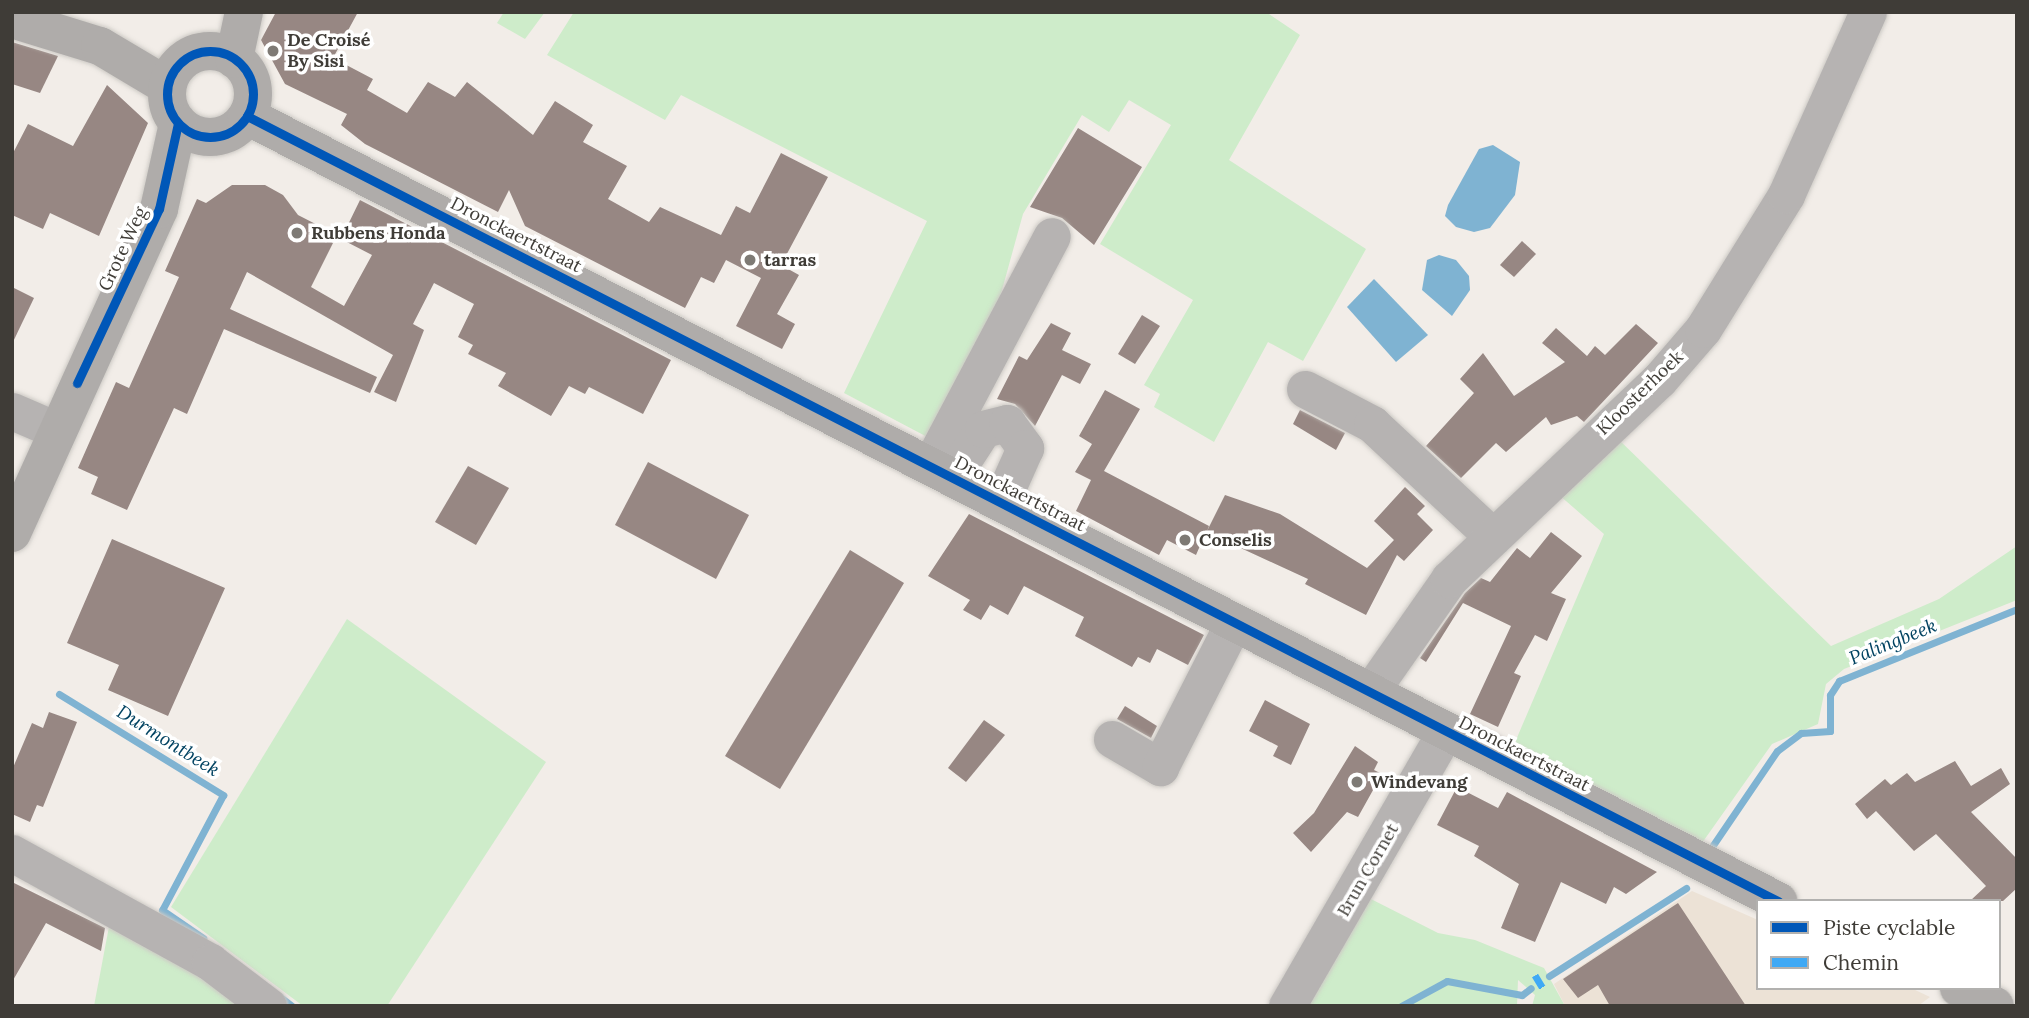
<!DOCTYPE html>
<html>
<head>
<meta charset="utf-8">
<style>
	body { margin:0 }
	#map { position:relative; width:2029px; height:1018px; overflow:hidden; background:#f2ede8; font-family:Lora,serif }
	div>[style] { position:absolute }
	.built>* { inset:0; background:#ece2d6 }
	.green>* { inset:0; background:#ceecca }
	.water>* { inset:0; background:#7fb3d2 }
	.stream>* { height:7px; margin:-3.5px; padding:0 3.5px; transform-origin:3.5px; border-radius:3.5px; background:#7fb3d2 }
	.building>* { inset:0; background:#978783 }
	.roads { filter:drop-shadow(0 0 2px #cdcac5) drop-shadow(0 0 2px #cdcac5) }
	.minor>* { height:37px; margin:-18.5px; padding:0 18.5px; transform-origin:18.5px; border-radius:18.5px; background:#b6b3b2 }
	.major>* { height:38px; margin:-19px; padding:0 19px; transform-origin:19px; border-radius:19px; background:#afacaa }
	.major>.ring { margin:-19px; padding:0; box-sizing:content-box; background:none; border:38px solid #afacaa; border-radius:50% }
	.quiet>* { height:7px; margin-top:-3.5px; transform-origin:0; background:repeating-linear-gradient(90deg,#3fa9f5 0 14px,transparent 0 21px) }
	.cycleway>* { height:9px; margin:-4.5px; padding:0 4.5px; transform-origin:4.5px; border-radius:4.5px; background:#0057b8 }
	.cycleway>.ring { margin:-4.5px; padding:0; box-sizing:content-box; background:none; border:9px solid #0057b8; border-radius:50% }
	.dots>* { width:19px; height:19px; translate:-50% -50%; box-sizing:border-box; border:4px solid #fff; border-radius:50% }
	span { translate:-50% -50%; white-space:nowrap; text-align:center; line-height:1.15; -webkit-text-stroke:7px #fff; paint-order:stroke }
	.poi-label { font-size:18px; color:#3f3c37; font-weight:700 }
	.left { translate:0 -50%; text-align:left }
	.street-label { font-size:18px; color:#3f3c37 }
	.water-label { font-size:19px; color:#014261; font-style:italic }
	.frame { position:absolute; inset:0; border:14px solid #3f3c37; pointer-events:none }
	.legend { position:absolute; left:1756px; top:899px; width:245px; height:91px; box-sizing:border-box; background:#fff; border:2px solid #b2b1af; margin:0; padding:9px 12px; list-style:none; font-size:21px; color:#3f3c37 }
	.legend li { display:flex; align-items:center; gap:14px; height:35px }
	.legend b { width:35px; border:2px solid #b2b1af }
</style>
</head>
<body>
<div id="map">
	<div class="built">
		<div style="clip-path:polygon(1692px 891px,1758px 920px,1758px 988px,1911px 988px,1930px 997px,1918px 1006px,1565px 1006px,1554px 984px)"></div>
	</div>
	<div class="green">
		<div style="clip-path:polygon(504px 12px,545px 12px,525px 39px,497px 23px)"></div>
		<div style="clip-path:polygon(574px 12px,1266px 12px,1300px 35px,1229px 160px,1366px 249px,1303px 361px,1268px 342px,1214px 442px,1154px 407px,1160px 394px,1144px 385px,1193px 300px,1100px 244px,1171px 125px,1129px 100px,1109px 132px,1082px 115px,1023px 214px,994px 319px,931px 439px,844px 393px,927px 221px,681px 95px,665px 120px,547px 55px)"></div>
		<div style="clip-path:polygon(1614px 435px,1831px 646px,1939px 599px,2017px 546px,2017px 600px,1844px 669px,1826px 684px,1818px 724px,1772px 744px,1702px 843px,1513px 747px,1604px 534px,1551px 488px)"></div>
		<div style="clip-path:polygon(347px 619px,546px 762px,387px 1006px,303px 1006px,171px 907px)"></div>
		<div style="clip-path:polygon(1367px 897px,1438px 933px,1475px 940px,1544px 968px,1565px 1006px,1532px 1006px,1535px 995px,1518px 980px,1517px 1006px,1297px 1006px)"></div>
		<div style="clip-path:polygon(111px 916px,253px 1006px,94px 1006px)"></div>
	</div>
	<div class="water">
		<div style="clip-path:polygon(1493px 145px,1520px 162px,1515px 195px,1490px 228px,1474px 232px,1456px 227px,1445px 216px,1448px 205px,1479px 149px)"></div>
		<div style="clip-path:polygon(1439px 255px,1456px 260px,1469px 276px,1470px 290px,1452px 316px,1422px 290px,1427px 260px)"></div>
		<div style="clip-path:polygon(1374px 279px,1428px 335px,1396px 362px,1347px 307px)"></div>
	</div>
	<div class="stream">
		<div style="left:59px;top:694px;width:193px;rotate:31.6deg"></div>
		<div style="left:223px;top:795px;width:130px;rotate:117.9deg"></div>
		<div style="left:162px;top:910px;width:50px;rotate:34.3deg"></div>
		<div style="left:1711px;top:848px;width:117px;rotate:-55.8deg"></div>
		<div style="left:1777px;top:751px;width:30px;rotate:-37deg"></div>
		<div style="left:1801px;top:733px;width:29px;rotate:-4deg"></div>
		<div style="left:1830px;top:731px;width:36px;rotate:-90deg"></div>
		<div style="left:1830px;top:695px;width:17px;rotate:-57deg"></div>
		<div style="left:1839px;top:681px;width:192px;rotate:-22deg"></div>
		<div style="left:1549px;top:976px;width:163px;rotate:-32.7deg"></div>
		<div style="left:279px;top:996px;width:16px;rotate:38deg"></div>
		<div style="left:1401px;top:1006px;width:52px;rotate:-28.5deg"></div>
		<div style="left:1447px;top:981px;width:76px;rotate:10.6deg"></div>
		<div style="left:1522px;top:995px;width:11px;rotate:-38deg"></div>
	</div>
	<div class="building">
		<div style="clip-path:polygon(276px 12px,358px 12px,333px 58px,373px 79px,367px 90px,407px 113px,428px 82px,455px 97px,467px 82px,533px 135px,555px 101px,593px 125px,583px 142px,627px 166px,608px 199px,649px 222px,660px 207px,721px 235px,736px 206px,750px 213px,781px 153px,828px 177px,781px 265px,799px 275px,777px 314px,795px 324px,782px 349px,736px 326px,761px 278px,726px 260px,714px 283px,701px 277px,685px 308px,525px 226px,509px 190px,498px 212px,365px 144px,341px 125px,347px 114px,285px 84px,261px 40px)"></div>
		<div style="clip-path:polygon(12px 42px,58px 56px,40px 93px,12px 84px)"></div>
		<div style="clip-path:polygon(107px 85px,148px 123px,99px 236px,50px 213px,43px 229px,12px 215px,12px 155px,28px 124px,73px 146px)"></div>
		<div style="clip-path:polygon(1078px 128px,1142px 167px,1094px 245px,1062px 218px,1030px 207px)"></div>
		<div style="clip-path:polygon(232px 185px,265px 185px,283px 195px,298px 215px,337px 235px,311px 287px,344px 306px,372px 255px,341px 239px,360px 200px,671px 360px,643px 414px,589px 387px,585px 394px,569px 386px,551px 416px,498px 386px,506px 373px,468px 354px,473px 345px,458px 337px,474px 304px,434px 283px,413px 324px,424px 330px,396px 402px,374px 392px,393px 355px,247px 272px,230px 309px,377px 377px,370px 393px,224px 329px,187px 414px,174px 408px,127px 510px,91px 494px,98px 477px,78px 468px,116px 382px,129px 388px,179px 277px,165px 271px,197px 199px,206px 203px)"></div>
		<div style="clip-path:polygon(1522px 241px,1536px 254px,1514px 277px,1500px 265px)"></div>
		<div style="clip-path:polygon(12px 287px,34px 298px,12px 344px)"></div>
		<div style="clip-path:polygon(1142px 315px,1160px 326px,1135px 364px,1118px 354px)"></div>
		<div style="clip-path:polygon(1051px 323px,1071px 333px,1062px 350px,1091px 364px,1080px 384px,1062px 375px,1035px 426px,1015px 404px,997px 399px,1019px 356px,1027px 360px)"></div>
		<div style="clip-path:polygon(1636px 324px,1658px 343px,1584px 422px,1577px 416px,1551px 425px,1546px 417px,1506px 452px,1496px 443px,1461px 478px,1426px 446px,1474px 393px,1460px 379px,1483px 353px,1514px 396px,1565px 362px,1542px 343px,1556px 328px,1587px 356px,1595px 346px,1605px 355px)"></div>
		<div style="clip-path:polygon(1105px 390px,1140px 409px,1104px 471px,1209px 526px,1207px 531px,1225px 495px,1280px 514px,1367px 568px,1394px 540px,1374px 521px,1405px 487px,1425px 506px,1417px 514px,1433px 530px,1404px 561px,1397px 555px,1366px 615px,1305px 584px,1308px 579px,1206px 532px,1196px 555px,1167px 540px,1159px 555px,1076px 511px,1091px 480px,1075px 472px,1092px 444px,1079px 436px)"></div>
		<div style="clip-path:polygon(1300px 410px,1345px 433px,1336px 450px,1293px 424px)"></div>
		<div style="clip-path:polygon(648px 462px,749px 515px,716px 579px,615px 525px)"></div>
		<div style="clip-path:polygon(468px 466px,509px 488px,476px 545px,435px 522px)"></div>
		<div style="clip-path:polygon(969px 514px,1204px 635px,1188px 665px,1157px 649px,1150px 663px,1138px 657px,1132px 667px,1075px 636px,1084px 617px,1024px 586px,1008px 615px,990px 605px,981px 620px,963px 610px,970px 600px,928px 576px)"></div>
		<div style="clip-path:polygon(1551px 532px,1582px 556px,1551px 593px,1566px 599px,1547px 641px,1535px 635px,1514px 673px,1521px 676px,1498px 727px,1470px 714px,1511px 626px,1463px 603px,1426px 662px,1420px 658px,1465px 593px,1481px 578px,1490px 582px,1517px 548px,1530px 558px)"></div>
		<div style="clip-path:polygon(112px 539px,225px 588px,168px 716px,108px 690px,119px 665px,67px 643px)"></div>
		<div style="clip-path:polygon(850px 550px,904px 583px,780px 789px,725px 756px)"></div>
		<div style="clip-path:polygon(1265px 700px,1310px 724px,1291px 765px,1273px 756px,1278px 746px,1249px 731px)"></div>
		<div style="clip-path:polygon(1125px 706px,1157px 726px,1151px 738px,1117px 719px)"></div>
		<div style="clip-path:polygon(49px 712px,77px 722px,43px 807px,37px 805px,30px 822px,12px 814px,12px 770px,32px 723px,43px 728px)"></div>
		<div style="clip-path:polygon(984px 720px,1005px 735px,966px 782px,948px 768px)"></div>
		<div style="clip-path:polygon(1355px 746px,1378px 762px,1374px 770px,1382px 774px,1358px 817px,1347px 812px,1311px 852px,1293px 833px,1314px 813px)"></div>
		<div style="clip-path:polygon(1955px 761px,1971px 786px,2001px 768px,2010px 784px,1971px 812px,2017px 859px,2017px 888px,2003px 901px,1970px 901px,1986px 886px,1936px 834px,1914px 851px,1876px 811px,1867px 819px,1855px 804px,1885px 779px,1891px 785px,1907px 773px,1915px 782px)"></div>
		<div style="clip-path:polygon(1457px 787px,1498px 808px,1507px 792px,1657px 872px,1626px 894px,1614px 887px,1606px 904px,1561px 882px,1535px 942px,1501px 928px,1519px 884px,1474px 856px,1479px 846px,1437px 825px)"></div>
		<div style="clip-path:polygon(12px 882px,105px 928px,101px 951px,46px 923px,12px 982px)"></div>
		<div style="clip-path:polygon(1678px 903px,1746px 1006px,1610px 1006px,1598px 985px,1578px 998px,1563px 979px)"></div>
	</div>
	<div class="roads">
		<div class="minor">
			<div style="left:1305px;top:389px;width:76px;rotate:27.6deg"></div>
			<div style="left:1372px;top:424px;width:163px;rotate:43deg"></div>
			<div style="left:12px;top:411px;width:48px;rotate:23.4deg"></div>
			<div style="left:930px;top:466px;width:260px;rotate:-62.1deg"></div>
			<div style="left:952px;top:477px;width:57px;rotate:-57.1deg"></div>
			<div style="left:983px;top:429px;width:25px;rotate:-14deg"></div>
			<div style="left:1007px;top:423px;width:31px;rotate:54deg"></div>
			<div style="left:1025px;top:448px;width:59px;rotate:114deg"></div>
			<div style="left:1370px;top:692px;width:138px;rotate:-55deg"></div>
			<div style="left:1449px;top:579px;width:289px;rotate:-43.5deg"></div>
			<div style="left:1659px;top:380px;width:67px;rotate:-49.2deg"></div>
			<div style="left:1703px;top:329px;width:158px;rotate:-58.2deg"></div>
			<div style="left:1786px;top:195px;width:201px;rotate:-65.9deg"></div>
			<div style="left:1112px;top:739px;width:56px;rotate:30.3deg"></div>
			<div style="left:1160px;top:767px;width:163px;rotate:-63deg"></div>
			<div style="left:12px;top:853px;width:226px;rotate:28.8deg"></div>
			<div style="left:210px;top:962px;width:73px;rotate:37.2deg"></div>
			<div style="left:1287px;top:1006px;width:316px;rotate:-60deg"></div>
		</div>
		<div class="major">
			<div style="left:12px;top:19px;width:92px;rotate:17.1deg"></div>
			<div style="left:100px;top:46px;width:78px;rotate:30.8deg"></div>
			<div class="ring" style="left:167px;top:51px;width:48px;height:48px"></div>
			<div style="left:234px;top:59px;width:48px;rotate:-78deg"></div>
			<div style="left:247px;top:116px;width:1721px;rotate:27.15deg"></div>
			<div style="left:12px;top:533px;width:356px;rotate:-65.6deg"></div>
			<div style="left:159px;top:209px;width:88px;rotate:-77.5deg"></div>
			<div style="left:1959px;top:988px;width:40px;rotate:26.6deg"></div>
		</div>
	</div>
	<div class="quiet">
		<div style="left:1535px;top:975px;width:17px;rotate:59deg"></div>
	</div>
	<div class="cycleway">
		<div class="ring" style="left:167px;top:51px;width:77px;height:77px"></div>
		<div style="left:247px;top:116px;width:1721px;rotate:27.15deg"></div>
		<div style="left:77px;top:383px;width:192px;rotate:-64.8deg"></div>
		<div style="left:159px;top:209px;width:88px;rotate:-77.5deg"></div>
	</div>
	<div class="dots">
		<div style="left:273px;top:51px;background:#7e7a75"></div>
		<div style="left:297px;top:233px;background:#7e7a75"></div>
		<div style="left:750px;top:260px;background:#7e7a75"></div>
		<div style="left:1185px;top:540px;background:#7e7a75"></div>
		<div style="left:1357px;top:782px;background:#7e7a75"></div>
	</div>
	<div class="poi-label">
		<span class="left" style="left:287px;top:51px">De Croisé<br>By Sisi</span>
		<span class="left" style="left:311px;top:233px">Rubbens Honda</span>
		<span class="left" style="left:764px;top:260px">tarras</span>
		<span class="left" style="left:1199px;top:540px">Conselis</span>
		<span class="left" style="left:1371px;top:782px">Windevang</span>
	</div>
	<div class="street-label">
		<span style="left:516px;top:235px;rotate:27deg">Dronckaertstraat</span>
		<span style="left:123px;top:249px;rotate:-65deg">Grote Weg</span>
		<span style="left:1640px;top:393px;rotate:-44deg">Kloosterhoek</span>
		<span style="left:1020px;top:494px;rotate:27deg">Dronckaertstraat</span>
		<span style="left:1524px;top:754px;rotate:27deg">Dronckaertstraat</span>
		<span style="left:1368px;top:870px;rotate:-60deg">Brun Cornet</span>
	</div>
	<div class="water-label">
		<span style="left:1893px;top:642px;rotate:-22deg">Palingbeek</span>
		<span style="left:168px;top:741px;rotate:32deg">Durmontbeek</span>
	</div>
	<div class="frame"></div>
	<ul class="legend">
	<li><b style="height:9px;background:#0057b8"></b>Piste cyclable</li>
	<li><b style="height:9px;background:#3fa9f5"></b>Chemin</li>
	</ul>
</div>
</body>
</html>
